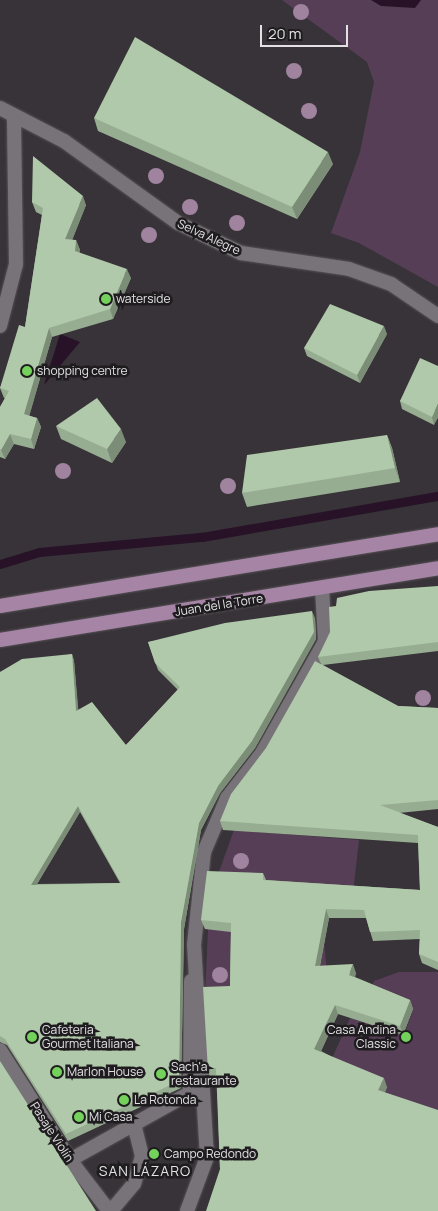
<!DOCTYPE html>
<html>
<head>
<meta charset="utf-8">
<style>
	body { margin:0 }
	#map { position:relative; width:438px; height:1211px; overflow:hidden; background:#383338; font-family:Manrope,sans-serif }
	div>[style] { position:absolute }
	.green>* { inset:0; background:#563f56 }
	.water>* { inset:0; background:#271227 }
	.stream>* { height:9px; margin:-4.5px; padding:0 4.5px; transform-origin:4.5px; border-radius:4.5px; background:#271227 }
	.roads { filter:drop-shadow(0 0 1px #565256) drop-shadow(0 0 1px #565256) }
	.service>* { height:14px; margin:-7px; padding:0 7px; transform-origin:7px; border-radius:7px; background:#787378 }
	.minor>* { height:14px; margin:-7px; padding:0 7px; transform-origin:7px; border-radius:7px; background:#787378 }
	.primary>* { height:14px; margin:-7px; padding:0 7px; transform-origin:7px; border-radius:7px; background:#a684a6 }
	.trees>* { width:16px; height:16px; margin:-8px; border-radius:50%; background:#9f839f }
	.wall>* { inset:0; background:#97ad92 }
	.shaded-wall>* { inset:0; background:#7b8d77 }
	.building>* { inset:0; background:#b0c9aa }
	.dots>* { width:14px; height:14px; translate:-50% -50%; box-sizing:border-box; border:2px solid #1e1c1e; border-radius:50% }
	span { translate:-50% -50%; white-space:nowrap; text-align:center; line-height:1.15; -webkit-text-stroke:5px #1e1c1e; paint-order:stroke }
	.street-label { font-size:12px; color:#e4e1e4 }
	.poi-label { font-size:12px; color:#e4e1e4 }
	.left { translate:0 -50%; text-align:left }
	.right { translate:-100% -50%; text-align:right }
	.neighbourhood-label { font-size:14px; color:#e4e1e4; letter-spacing:1px }
	.scale { position:absolute; left:260px; top:25px; width:88px; height:22px; box-sizing:border-box; border:2px solid #e4e1e4; border-top:0; padding-left:6px; font-size:15px; line-height:18px; white-space:nowrap; color:#e4e1e4; -webkit-text-stroke:4px #1e1c1e; paint-order:stroke }
</style>
</head>
<body>
<div id="map">
	<div class="green">
		<div style="clip-path:polygon(282px 0,438px 0,438px 287px,359px 243px,331px 233px,360px 152px,374px 82px,367px 62px)"></div>
		<div style="clip-path:polygon(234px 830px,359px 840px,353px 893px,216px 880px)"></div>
		<div style="clip-path:polygon(208px 929px,324px 941px,327px 974px,234px 995px,205px 996px)"></div>
		<div style="clip-path:polygon(399px 972px,438px 972px,438px 1119px,400px 1106px,330px 1063px,350px 1018px,405px 1033px,413px 1009px,370px 991px,374px 981px)"></div>
	</div>
	<div class="water">
		<div style="clip-path:polygon(371px 0,421px 0,415px 8px,381px 6px)"></div>
		<div style="clip-path:polygon(60px 334px,80px 342px,44px 385px)"></div>
	</div>
	<div class="stream">
		<div style="left:0;top:564px;width:41px;rotate:-17.1deg"></div>
		<div style="left:39px;top:552px;width:164px;rotate:-5.3deg"></div>
		<div style="left:202px;top:537px;width:240px;rotate:-9.9deg"></div>
	</div>
	<div class="roads">
		<div class="service">
			<div style="left:0;top:1050px;width:130px;rotate:57.5deg"></div>
			<div style="left:70px;top:1160px;width:64px;rotate:52.6deg"></div>
			<div style="left:70px;top:1160px;width:137px;rotate:-29.2deg"></div>
			<div style="left:190px;top:1093px;width:112px;rotate:-89.5deg"></div>
			<div style="left:111px;top:1211px;width:35px;rotate:-50deg"></div>
			<div style="left:134px;top:1184px;width:29px;rotate:-74deg"></div>
			<div style="left:142px;top:1156px;width:34px;rotate:-104deg"></div>
		</div>
		<div class="minor">
			<div style="left:0;top:108px;width:72px;rotate:27.3deg"></div>
			<div style="left:64px;top:141px;width:140px;rotate:35.7deg"></div>
			<div style="left:178px;top:223px;width:70px;rotate:25.5deg"></div>
			<div style="left:241px;top:253px;width:109px;rotate:8.4deg"></div>
			<div style="left:349px;top:269px;width:45px;rotate:19.7deg"></div>
			<div style="left:391px;top:284px;width:57px;rotate:34.2deg"></div>
			<div style="left:0;top:326px;width:64px;rotate:-75.5deg"></div>
			<div style="left:16px;top:264px;width:148px;rotate:-90.8deg"></div>
			<div style="left:187px;top:1211px;width:58px;rotate:-69.7deg"></div>
			<div style="left:207px;top:1157px;width:212px;rotate:-93.5deg"></div>
			<div style="left:194px;top:945px;width:94px;rotate:-83.9deg"></div>
			<div style="left:204px;top:852px;width:59px;rotate:-66.9deg"></div>
			<div style="left:227px;top:798px;width:57px;rotate:-52.1deg"></div>
			<div style="left:262px;top:753px;width:129px;rotate:-60.6deg"></div>
			<div style="left:325px;top:641px;width:53px;rotate:-93.2deg"></div>
		</div>
		<div class="primary">
			<div style="left:0;top:606px;width:444px;rotate:-9.3deg"></div>
			<div style="left:0;top:640px;width:444px;rotate:-9.3deg"></div>
		</div>
	</div>
	<div class="trees">
		<div style="left:301px;top:12px"></div>
		<div style="left:294px;top:71px"></div>
		<div style="left:309px;top:111px"></div>
		<div style="left:156px;top:176px"></div>
		<div style="left:190px;top:207px"></div>
		<div style="left:237px;top:223px"></div>
		<div style="left:149px;top:235px"></div>
		<div style="left:63px;top:471px"></div>
		<div style="left:228px;top:486px"></div>
		<div style="left:423px;top:698px"></div>
		<div style="left:241px;top:861px"></div>
		<div style="left:220px;top:975px"></div>
	</div>
	<div class="wall">
		<div style="clip-path:polygon(94px 118px,333px 164px,297px 219px,98px 131px)"></div>
		<div style="clip-path:polygon(32px 202px,86px 205px,72px 240px,76px 240px,80px 250px,79px 253px,131px 278px,113px 319px,52px 337px,29px 416px,37px 418px,41px 427px,34px 449px,14px 444px,5px 459px,0 457px,0 407px,5px 398px,4px 398px,0 388px,25px 327px,42px 215px,36px 212px)"></div>
		<div style="clip-path:polygon(387px 334px,360px 383px,307px 356px,304px 348px)"></div>
		<div style="clip-path:polygon(438px 366px,434px 425px,402px 409px,400px 401px)"></div>
		<div style="clip-path:polygon(56px 426px,126px 442px,112px 463px,61px 439px)"></div>
		<div style="clip-path:polygon(387px 435px,392px 448px,400px 482px,247px 507px,242px 493px)"></div>
		<div style="clip-path:polygon(438px 586px,438px 651px,323px 665px,398px 706px,438px 708px,438px 809px,399px 813px,438px 827px,438px 970px,422px 963px,419px 954px,420px 939px,373px 941px,366px 918px,329px 918px,320px 966px,356px 973px,355px 977px,410px 1000px,413px 1009px,403px 1035px,338px 1014px,321px 1051px,387px 1087px,385px 1092px,220px 1169px,217px 1078px,211px 1080px,208px 1071px,230px 986px,231px 932px,205px 929px,201px 920px,263px 873px,266px 880px,420px 890px,418px 843px,223px 830px,220px 821px,321px 664px,318px 657px)"></div>
		<div style="clip-path:polygon(evenodd,315px 618px,316px 639px,255px 748px,220px 793px,201px 830px,184px 929px,181px 1088px,68px 1141px,7px 1045px,0 1042px,0 672px,72px 654px,74px 661px,78px 710px,126px 745px,178px 690px,158px 670px,148px 642px,315px 618px,80px 812px,120px 883px,37px 884px,80px 812px)"></div>
	</div>
	<div class="shaded-wall">
		<div style="clip-path:polygon(328px 152px,333px 164px,297px 219px,292px 207px)"></div>
		<div style="clip-path:polygon(83px 196px,86px 205px,69px 248px,65px 239px)"></div>
		<div style="clip-path:polygon(76px 240px,80px 250px,78px 261px,75px 251px)"></div>
		<div style="clip-path:polygon(127px 269px,131px 278px,113px 319px,110px 309px)"></div>
		<div style="clip-path:polygon(384px 326px,387px 334px,360px 383px,357px 375px)"></div>
		<div style="clip-path:polygon(49px 328px,52px 337px,27px 424px,24px 414px)"></div>
		<div style="clip-path:polygon(438px 404px,438px 418px,434px 425px,432px 417px)"></div>
		<div style="clip-path:polygon(37px 418px,41px 427px,34px 449px,31px 439px)"></div>
		<div style="clip-path:polygon(121px 429px,126px 442px,112px 463px,107px 449px)"></div>
		<div style="clip-path:polygon(10px 434px,14px 444px,5px 459px,1px 450px)"></div>
		<div style="clip-path:polygon(387px 435px,392px 448px,400px 482px,395px 468px)"></div>
		<div style="clip-path:polygon(312px 611px,315px 618px,316px 639px,255px 748px,220px 793px,201px 830px,184px 929px,181px 1088px,179px 1081px,181px 922px,199px 823px,218px 786px)"></div>
		<div style="clip-path:polygon(72px 654px,74px 661px,79px 717px,76px 711px)"></div>
		<div style="clip-path:polygon(78px 806px,80px 812px,33px 891px,31px 885px)"></div>
		<div style="clip-path:polygon(326px 909px,329px 918px,318px 975px,315px 966px)"></div>
		<div style="clip-path:polygon(353px 964px,356px 973px,352px 983px,349px 975px)"></div>
		<div style="clip-path:polygon(410px 1000px,413px 1009px,403px 1035px,400px 1026px)"></div>
		<div style="clip-path:polygon(335px 1005px,338px 1014px,318px 1058px,314px 1049px)"></div>
		<div style="clip-path:polygon(384px 1078px,387px 1087px,382px 1099px,378px 1090px)"></div>
	</div>
	<div class="building">
		<div style="clip-path:polygon(135px 37px,328px 152px,292px 207px,94px 118px)"></div>
		<div style="clip-path:polygon(33px 156px,83px 196px,65px 239px,76px 240px,75px 251px,127px 269px,110px 309px,49px 328px,24px 414px,37px 418px,31px 439px,10px 434px,1px 450px,0 449px,0 407px,9px 391px,0 388px,19px 325px,25px 327px,43px 208px,32px 202px)"></div>
		<div style="clip-path:polygon(330px 304px,384px 326px,357px 375px,304px 348px)"></div>
		<div style="clip-path:polygon(420px 358px,438px 366px,438px 404px,432px 417px,400px 401px)"></div>
		<div style="clip-path:polygon(97px 398px,121px 429px,107px 449px,56px 426px)"></div>
		<div style="clip-path:polygon(387px 435px,395px 468px,242px 493px,247px 455px)"></div>
		<div style="clip-path:polygon(438px 586px,438px 642px,318px 657px,330px 632px,329px 607px,336px 606px,337px 598px,369px 591px)"></div>
		<div style="clip-path:polygon(evenodd,312px 611px,314px 632px,252px 741px,218px 786px,199px 823px,181px 922px,179px 1081px,66px 1134px,5px 1039px,0 1036px,0 672px,22px 659px,72px 654px,76px 711px,92px 702px,126px 745px,180px 687px,155px 663px,148px 642px,225px 623px,312px 611px,78px 806px,121px 883px,31px 885px,78px 806px)"></div>
		<div style="clip-path:polygon(315px 661px,398px 706px,438px 708px,438px 800px,380px 805px,438px 827px,438px 962px,419px 954px,420px 930px,370px 932px,364px 910px,326px 909px,315px 966px,353px 964px,349px 975px,410px 1000px,400px 1026px,335px 1005px,314px 1049px,384px 1078px,378px 1090px,438px 1110px,438px 1211px,206px 1211px,220px 1169px,216px 1068px,208px 1071px,203px 987px,230px 986px,231px 923px,201px 920px,207px 871px,263px 873px,263px 880px,420px 890px,418px 835px,220px 821px,231px 794px,266px 748px)"></div>
		<div style="clip-path:polygon(0 1061px,96px 1211px,0 1211px)"></div>
	</div>
	<div class="dots">
		<div style="left:106px;top:299px;background:#74d25c"></div>
		<div style="left:27px;top:371px;background:#74d25c"></div>
		<div style="left:32px;top:1037px;background:#74d25c"></div>
		<div style="left:406px;top:1037px;background:#74d25c"></div>
		<div style="left:57px;top:1072px;background:#74d25c"></div>
		<div style="left:161px;top:1074px;background:#74d25c"></div>
		<div style="left:124px;top:1100px;background:#74d25c"></div>
		<div style="left:79px;top:1117px;background:#74d25c"></div>
		<div style="left:154px;top:1154px;background:#74d25c"></div>
	</div>
	<div class="street-label">
		<span style="left:209px;top:237px;rotate:25deg">Selva Alegre</span>
		<span style="left:219px;top:605px;rotate:-9deg">Juan del la Torre</span>
		<span style="left:52px;top:1132px;rotate:57deg">Pasaje Violín</span>
	</div>
	<div class="poi-label">
		<span class="left" style="left:116px;top:299px">waterside</span>
		<span class="left" style="left:37px;top:371px">shopping centre</span>
		<span class="left" style="left:42px;top:1037px">Cafeteria<br>Gourmet Italiana</span>
		<span class="right" style="left:396px;top:1037px">Casa Andina<br>Classic</span>
		<span class="left" style="left:171px;top:1074px">Sach'a<br>restaurante</span>
		<span class="left" style="left:67px;top:1072px">Marlon House</span>
		<span class="left" style="left:134px;top:1100px">La Rotonda</span>
		<span class="left" style="left:89px;top:1117px">Mi Casa</span>
		<span class="left" style="left:164px;top:1154px">Campo Redondo</span>
	</div>
	<div class="neighbourhood-label">
		<span style="left:145px;top:1171px">SAN LÁZARO</span>
	</div>
	<div class="scale">20 m</div>
</div>
</body>
</html>
